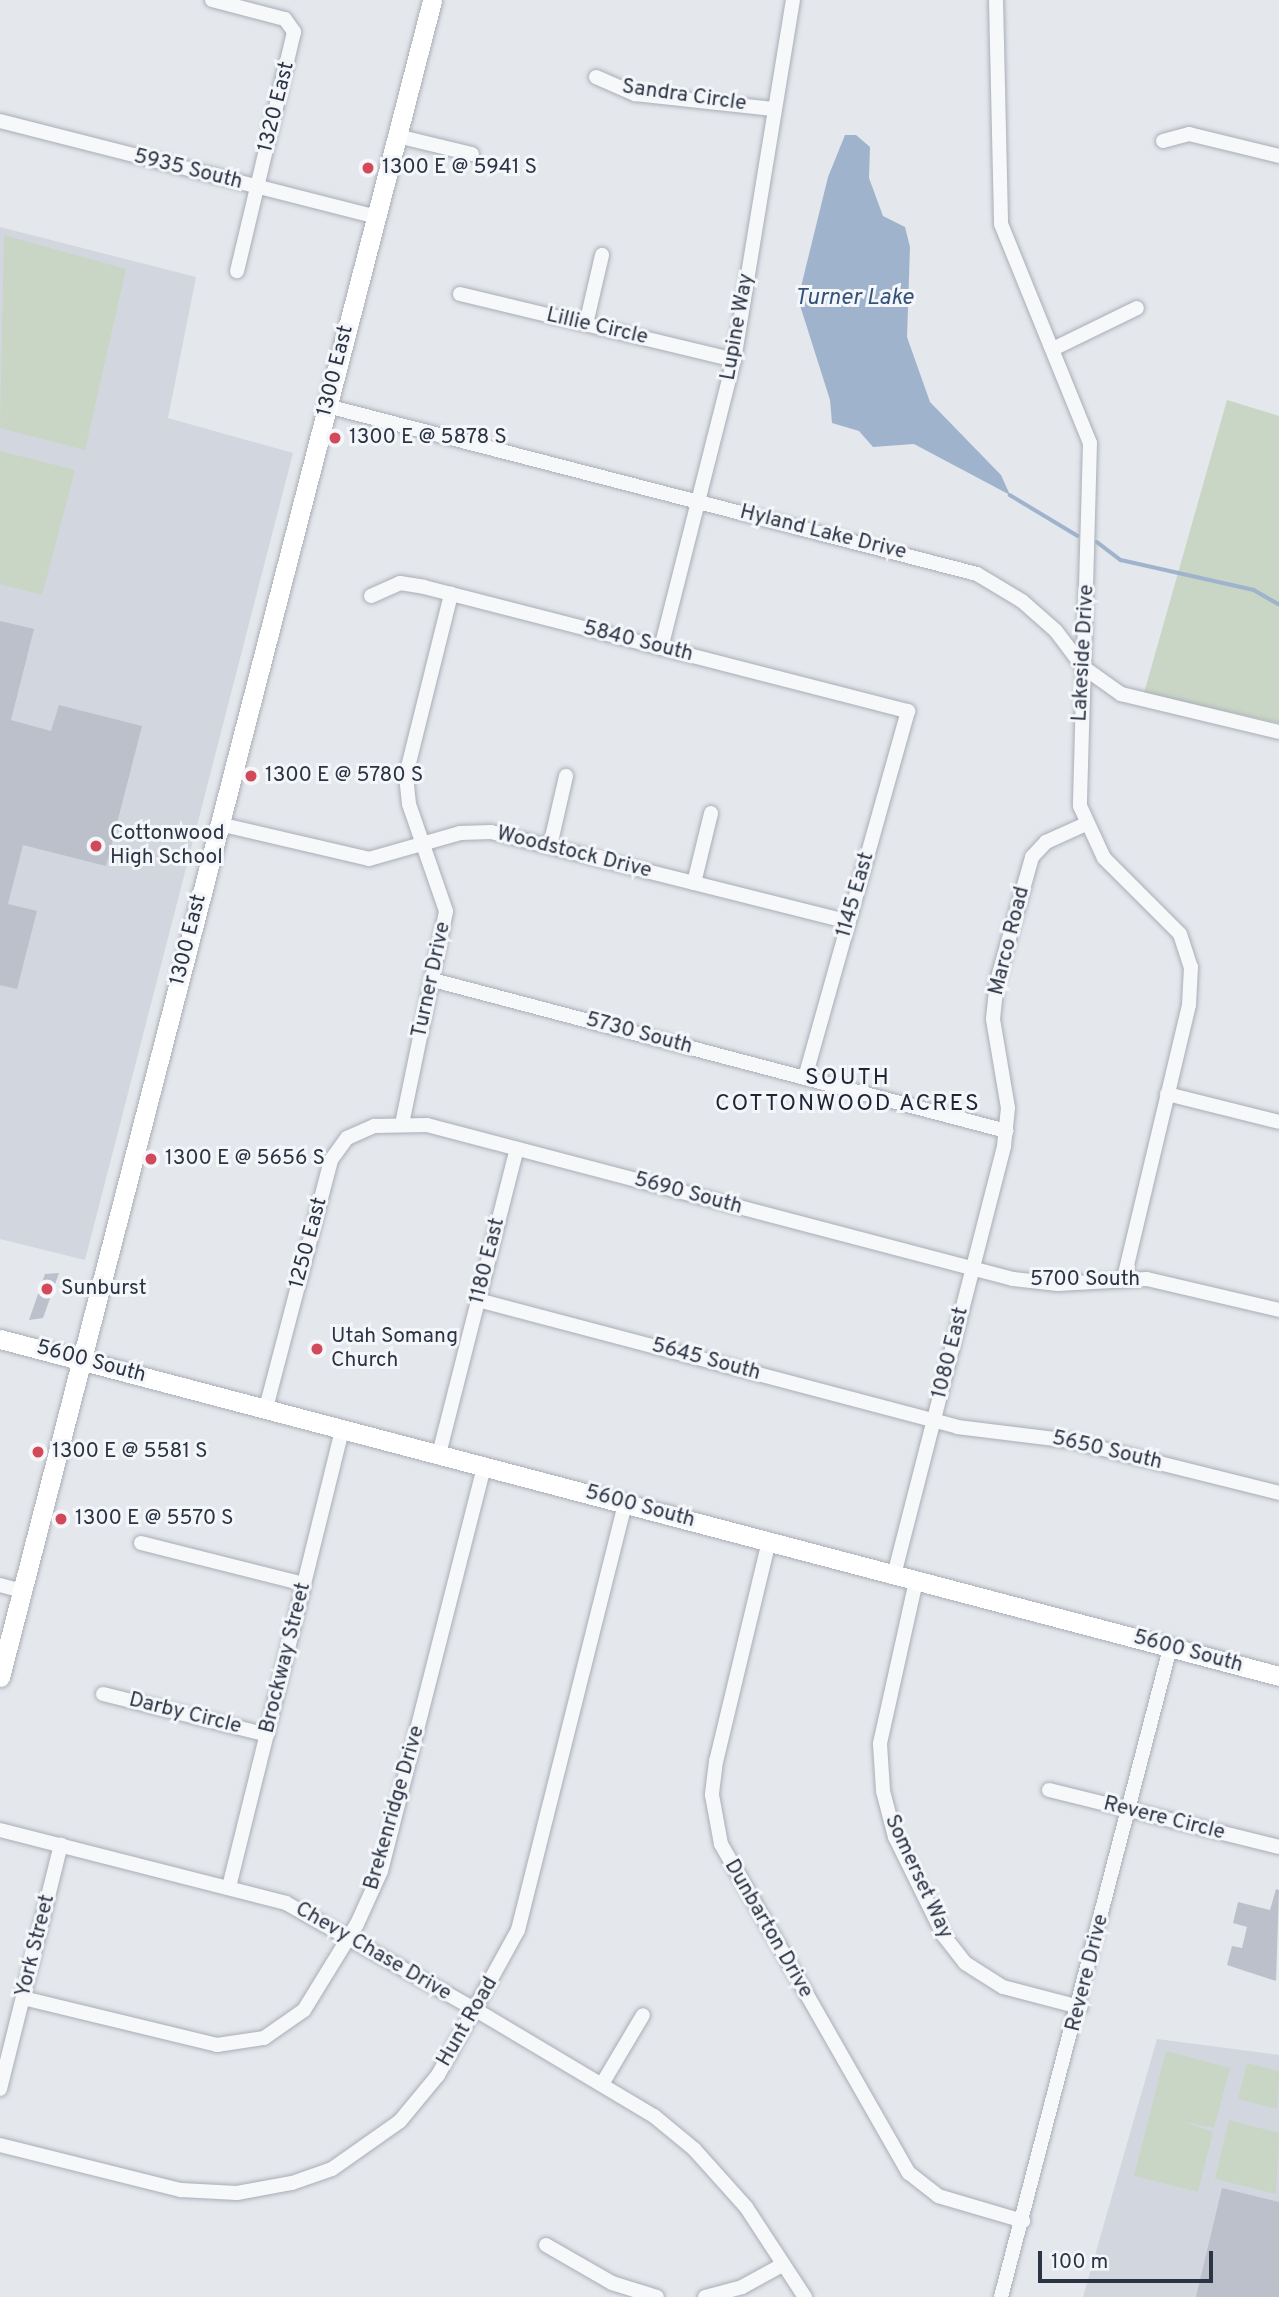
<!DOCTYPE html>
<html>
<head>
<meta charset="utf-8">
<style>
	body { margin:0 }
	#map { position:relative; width:1279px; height:2297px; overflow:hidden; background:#e4e7ec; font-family:Overpass,sans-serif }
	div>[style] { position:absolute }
	.built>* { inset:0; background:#d2d6de }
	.green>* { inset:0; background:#c9d6c5 }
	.water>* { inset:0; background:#9fb4cc }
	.stream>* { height:3.5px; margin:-1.75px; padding:0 1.75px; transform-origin:1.75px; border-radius:1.75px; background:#9fb4cc }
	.building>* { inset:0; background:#bbc0ca }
	.roads { filter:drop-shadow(0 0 2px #a9aeb7) drop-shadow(0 0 2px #a9aeb7) }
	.street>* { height:14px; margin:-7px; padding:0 7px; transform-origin:7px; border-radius:7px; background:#f7f8fa }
	.secondary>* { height:19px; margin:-9.5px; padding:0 9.5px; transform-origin:9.5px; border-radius:9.5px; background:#fff }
	.dots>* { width:19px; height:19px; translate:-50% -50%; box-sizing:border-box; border:4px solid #f4f6f9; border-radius:50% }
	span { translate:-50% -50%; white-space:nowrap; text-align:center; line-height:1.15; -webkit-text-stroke:6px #f4f6f9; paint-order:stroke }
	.street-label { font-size:21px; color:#2b3445 }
	.poi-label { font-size:21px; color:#2b3445 }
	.left { translate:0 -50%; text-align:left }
	.water-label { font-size:23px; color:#34527a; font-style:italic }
	.neighbourhood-label { font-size:23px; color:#1d2536; letter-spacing:2px }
	.scale { position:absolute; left:1038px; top:2251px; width:175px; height:32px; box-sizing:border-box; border:4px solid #2b3445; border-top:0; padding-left:9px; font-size:21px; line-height:24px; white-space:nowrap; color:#2b3445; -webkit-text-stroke:5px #f4f6f9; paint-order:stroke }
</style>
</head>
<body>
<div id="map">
	<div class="built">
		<div style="clip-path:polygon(0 227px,196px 277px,168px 418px,293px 453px,85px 1260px,0 1239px)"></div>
		<div style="clip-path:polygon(1157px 2039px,1279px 2055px,1279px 2297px,1083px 2297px)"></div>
	</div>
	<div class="green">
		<div style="clip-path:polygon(4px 235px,126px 269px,85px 450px,0 428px)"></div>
		<div style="clip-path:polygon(1227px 400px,1279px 416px,1279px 723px,1144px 693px)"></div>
		<div style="clip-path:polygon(0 451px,75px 470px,42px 595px,0 584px)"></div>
		<div style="clip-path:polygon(1166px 2051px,1230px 2068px,1214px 2128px,1181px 2121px,1213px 2132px,1198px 2192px,1134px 2176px)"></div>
		<div style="clip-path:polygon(1247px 2063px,1279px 2071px,1277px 2109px,1238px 2099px)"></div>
		<div style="clip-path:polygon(1229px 2120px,1279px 2133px,1276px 2194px,1215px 2179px)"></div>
	</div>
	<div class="water">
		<div style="clip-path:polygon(845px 135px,856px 135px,870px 147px,869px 178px,883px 216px,905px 227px,910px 247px,907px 337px,930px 402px,1001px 475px,1010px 495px,914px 444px,873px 447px,859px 431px,832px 423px,830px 400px,798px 299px,828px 177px)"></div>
	</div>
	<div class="stream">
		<div style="left:1010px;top:495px;width:79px;rotate:31.1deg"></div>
		<div style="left:1097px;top:542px;width:30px;rotate:37deg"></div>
		<div style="left:1121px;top:560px;width:136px;rotate:12.7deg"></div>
		<div style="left:1254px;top:590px;width:28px;rotate:30deg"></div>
	</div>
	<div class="building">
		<div style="clip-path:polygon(0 621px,34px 629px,11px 720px,51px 731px,59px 705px,142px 726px,106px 866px,23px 845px,8px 904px,37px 911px,17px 989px,0 985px)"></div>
		<div style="clip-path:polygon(59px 1273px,43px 1318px,29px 1320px,45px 1274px)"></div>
		<div style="clip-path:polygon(1276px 1889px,1279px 1890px,1276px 1981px,1227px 1965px,1232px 1946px,1242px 1948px,1247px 1927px,1233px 1923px,1238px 1902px,1270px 1910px)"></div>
		<div style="clip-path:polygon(1222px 2188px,1279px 2202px,1279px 2297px,1196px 2297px)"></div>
	</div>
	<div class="roads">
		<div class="street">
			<div style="left:212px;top:0;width:75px;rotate:14.6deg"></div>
			<div style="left:285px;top:19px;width:16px;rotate:55deg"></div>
			<div style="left:294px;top:32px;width:246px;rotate:103.4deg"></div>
			<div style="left:996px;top:0;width:224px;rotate:88.7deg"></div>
			<div style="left:1001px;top:224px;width:236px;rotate:67.9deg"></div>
			<div style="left:1090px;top:443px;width:363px;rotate:91.6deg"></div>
			<div style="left:1080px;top:806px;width:57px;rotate:65.2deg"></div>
			<div style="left:1104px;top:858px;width:107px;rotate:45deg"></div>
			<div style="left:1180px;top:934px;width:35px;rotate:72deg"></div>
			<div style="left:1191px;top:967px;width:38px;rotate:93deg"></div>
			<div style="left:1189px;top:1005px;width:281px;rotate:103.4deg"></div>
			<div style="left:596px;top:77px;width:43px;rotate:23.6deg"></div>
			<div style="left:635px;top:94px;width:139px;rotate:6.2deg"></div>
			<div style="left:0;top:121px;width:388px;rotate:14.3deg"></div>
			<div style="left:397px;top:136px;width:77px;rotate:13.5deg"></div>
			<div style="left:1163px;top:141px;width:27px;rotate:-15deg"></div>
			<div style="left:1189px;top:134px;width:93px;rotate:13.7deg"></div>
			<div style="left:460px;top:294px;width:282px;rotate:13.5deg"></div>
			<div style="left:586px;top:324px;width:71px;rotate:-76.9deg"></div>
			<div style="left:1055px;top:348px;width:91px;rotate:-26deg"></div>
			<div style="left:327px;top:406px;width:671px;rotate:14.49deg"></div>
			<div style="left:977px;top:574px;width:52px;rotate:31deg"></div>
			<div style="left:1022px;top:601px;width:45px;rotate:41.4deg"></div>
			<div style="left:1056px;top:631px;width:45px;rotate:53.1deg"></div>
			<div style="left:1083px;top:667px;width:47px;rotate:35.4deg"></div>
			<div style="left:1121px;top:694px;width:163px;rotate:13.5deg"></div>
			<div style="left:371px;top:596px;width:32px;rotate:-24deg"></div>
			<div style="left:400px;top:583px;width:24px;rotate:9deg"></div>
			<div style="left:424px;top:587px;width:500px;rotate:14.4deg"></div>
			<div style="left:908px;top:711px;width:381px;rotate:105.7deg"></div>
			<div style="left:661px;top:648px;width:297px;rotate:-75.8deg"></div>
			<div style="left:734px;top:360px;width:365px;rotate:-80.7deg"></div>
			<div style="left:219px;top:824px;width:154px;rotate:13.1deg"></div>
			<div style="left:369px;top:859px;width:95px;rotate:-15.9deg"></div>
			<div style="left:460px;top:833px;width:31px;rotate:-2deg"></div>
			<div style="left:491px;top:832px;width:368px;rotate:14.1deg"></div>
			<div style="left:550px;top:846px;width:72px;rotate:-77.1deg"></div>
			<div style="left:694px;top:883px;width:72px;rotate:-76.3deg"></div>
			<div style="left:433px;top:980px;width:593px;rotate:14.76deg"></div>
			<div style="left:1167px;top:1094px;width:115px;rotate:14deg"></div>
			<div style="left:402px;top:1124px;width:217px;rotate:-78.3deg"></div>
			<div style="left:446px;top:911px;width:113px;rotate:-109.1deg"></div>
			<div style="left:409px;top:804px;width:29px;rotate:-96deg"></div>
			<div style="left:406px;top:775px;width:187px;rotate:-76deg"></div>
			<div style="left:478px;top:1300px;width:496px;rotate:14.8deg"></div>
			<div style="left:957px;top:1427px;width:115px;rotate:7deg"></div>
			<div style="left:1071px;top:1441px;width:214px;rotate:14deg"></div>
			<div style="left:266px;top:1408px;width:256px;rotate:-75.3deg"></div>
			<div style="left:331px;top:1160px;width:27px;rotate:-54deg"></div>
			<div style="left:347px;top:1138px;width:30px;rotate:-24deg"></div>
			<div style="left:374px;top:1126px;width:53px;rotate:-1.1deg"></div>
			<div style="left:427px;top:1125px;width:606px;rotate:14.72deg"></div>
			<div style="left:1013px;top:1279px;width:45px;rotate:6.3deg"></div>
			<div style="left:1058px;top:1284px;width:89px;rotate:-3.2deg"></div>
			<div style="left:1147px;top:1279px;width:136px;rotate:13.2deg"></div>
			<div style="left:439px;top:1454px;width:315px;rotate:-75.7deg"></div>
			<div style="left:769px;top:1541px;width:226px;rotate:103.5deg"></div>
			<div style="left:716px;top:1761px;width:34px;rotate:97deg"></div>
			<div style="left:712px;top:1795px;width:50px;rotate:79.6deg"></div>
			<div style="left:721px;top:1844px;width:379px;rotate:60.3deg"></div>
			<div style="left:909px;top:2173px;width:37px;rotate:38deg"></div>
			<div style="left:938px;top:2196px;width:89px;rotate:16.4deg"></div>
			<div style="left:141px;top:1543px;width:168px;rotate:14.1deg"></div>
			<div style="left:894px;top:1575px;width:443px;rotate:-75.6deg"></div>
			<div style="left:1004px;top:1146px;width:38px;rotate:-84deg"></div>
			<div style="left:1008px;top:1108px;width:90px;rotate:-99.6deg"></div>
			<div style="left:993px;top:1019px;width:38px;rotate:-84deg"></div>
			<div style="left:997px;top:981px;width:129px;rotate:-74.2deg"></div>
			<div style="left:1032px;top:857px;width:21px;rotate:-47deg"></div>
			<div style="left:1046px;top:842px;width:44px;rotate:-24.2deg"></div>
			<div style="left:916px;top:1581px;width:167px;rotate:102.5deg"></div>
			<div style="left:880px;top:1744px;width:47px;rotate:86.3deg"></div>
			<div style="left:883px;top:1791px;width:48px;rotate:75.4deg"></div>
			<div style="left:895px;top:1837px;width:110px;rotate:63.7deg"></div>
			<div style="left:944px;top:1936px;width:34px;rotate:52deg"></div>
			<div style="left:965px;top:1963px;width:45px;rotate:32.3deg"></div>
			<div style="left:1003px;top:1987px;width:80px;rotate:14.6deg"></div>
			<div style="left:0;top:1585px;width:23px;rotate:15deg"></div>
			<div style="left:103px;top:1694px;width:169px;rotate:14deg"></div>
			<div style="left:1049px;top:1790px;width:237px;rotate:13.9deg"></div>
			<div style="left:0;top:1830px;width:295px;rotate:14.3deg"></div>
			<div style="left:286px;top:1903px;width:218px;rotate:29.4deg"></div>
			<div style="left:476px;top:2010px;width:207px;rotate:30.8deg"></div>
			<div style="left:654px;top:2116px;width:52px;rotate:39.5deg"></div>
			<div style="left:694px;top:2149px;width:78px;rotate:48.1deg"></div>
			<div style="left:746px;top:2207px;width:108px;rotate:56.8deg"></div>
			<div style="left:229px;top:1887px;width:472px;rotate:-76.1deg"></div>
			<div style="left:23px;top:1998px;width:200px;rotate:13.6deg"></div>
			<div style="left:217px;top:2045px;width:48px;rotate:-8.5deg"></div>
			<div style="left:264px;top:2038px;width:49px;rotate:-35deg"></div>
			<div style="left:304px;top:2010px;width:101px;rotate:-58.4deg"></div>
			<div style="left:357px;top:1924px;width:58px;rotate:-65.6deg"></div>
			<div style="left:381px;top:1871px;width:418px;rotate:-75.7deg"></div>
			<div style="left:602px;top:2084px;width:80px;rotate:-59.3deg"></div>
			<div style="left:0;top:2089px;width:252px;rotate:-76deg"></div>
			<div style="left:0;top:2145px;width:187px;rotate:14deg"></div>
			<div style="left:181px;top:2190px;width:56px;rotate:3.1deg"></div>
			<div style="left:237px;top:2193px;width:56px;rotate:-10.3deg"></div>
			<div style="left:292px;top:2183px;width:42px;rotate:-19.3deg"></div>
			<div style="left:332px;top:2169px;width:83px;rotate:-35.2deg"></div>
			<div style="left:400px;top:2121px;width:60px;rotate:-50.4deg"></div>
			<div style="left:438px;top:2075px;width:166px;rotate:-61.1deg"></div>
			<div style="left:518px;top:1930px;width:440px;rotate:-75.9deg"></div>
			<div style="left:546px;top:2245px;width:76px;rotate:29.9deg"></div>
			<div style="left:612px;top:2283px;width:47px;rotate:17.3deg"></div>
			<div style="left:705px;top:2297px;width:38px;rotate:-15deg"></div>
			<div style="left:742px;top:2287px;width:46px;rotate:-28.8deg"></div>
			<div style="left:1001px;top:2297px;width:671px;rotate:-75.4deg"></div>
		</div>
		<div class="secondary">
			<div style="left:0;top:1339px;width:1323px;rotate:14.76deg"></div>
			<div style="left:0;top:1677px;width:1732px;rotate:-75.55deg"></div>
		</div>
	</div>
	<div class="dots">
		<div style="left:368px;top:168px;background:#d1495b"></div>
		<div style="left:335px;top:438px;background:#d1495b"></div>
		<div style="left:251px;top:776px;background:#d1495b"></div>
		<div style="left:96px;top:846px;background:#d1495b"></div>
		<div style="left:151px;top:1159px;background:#d1495b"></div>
		<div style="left:47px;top:1289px;background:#d1495b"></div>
		<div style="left:317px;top:1349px;background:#d1495b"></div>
		<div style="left:38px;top:1452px;background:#d1495b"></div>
		<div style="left:61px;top:1519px;background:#d1495b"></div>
	</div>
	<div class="street-label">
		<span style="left:684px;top:96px;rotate:8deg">Sandra Circle</span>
		<span style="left:277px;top:107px;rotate:-76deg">1320 East</span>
		<span style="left:188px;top:170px;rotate:14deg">5935 South</span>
		<span style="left:597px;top:327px;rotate:13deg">Lillie Circle</span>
		<span style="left:738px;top:327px;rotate:-80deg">Lupine Way</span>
		<span style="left:336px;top:371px;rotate:-76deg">1300 East</span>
		<span style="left:823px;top:533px;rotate:14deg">Hyland Lake Drive</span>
		<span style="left:638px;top:642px;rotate:14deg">5840 South</span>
		<span style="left:1084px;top:653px;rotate:-87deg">Lakeside Drive</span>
		<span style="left:574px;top:853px;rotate:14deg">Woodstock Drive</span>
		<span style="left:856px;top:895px;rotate:-74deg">1145 East</span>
		<span style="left:189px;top:940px;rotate:-76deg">1300 East</span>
		<span style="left:1010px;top:941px;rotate:-76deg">Marco Road</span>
		<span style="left:432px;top:980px;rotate:-78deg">Turner Drive</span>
		<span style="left:639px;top:1034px;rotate:15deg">5730 South</span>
		<span style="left:688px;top:1194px;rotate:15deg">5690 South</span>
		<span style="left:309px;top:1243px;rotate:-75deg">1250 East</span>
		<span style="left:488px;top:1261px;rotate:-76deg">1180 East</span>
		<span style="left:1085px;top:1280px">5700 South</span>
		<span style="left:951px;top:1353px;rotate:-76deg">1080 East</span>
		<span style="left:706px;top:1360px;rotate:15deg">5645 South</span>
		<span style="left:91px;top:1362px;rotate:15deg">5600 South</span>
		<span style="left:1107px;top:1451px;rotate:13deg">5650 South</span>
		<span style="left:640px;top:1507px;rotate:15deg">5600 South</span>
		<span style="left:1188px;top:1652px;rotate:15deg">5600 South</span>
		<span style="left:286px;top:1658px;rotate:-76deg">Brockway Street</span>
		<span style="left:185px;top:1714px;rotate:14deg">Darby Circle</span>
		<span style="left:395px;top:1808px;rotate:-74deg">Brekenridge Drive</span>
		<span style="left:1164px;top:1819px;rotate:14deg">Revere Circle</span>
		<span style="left:918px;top:1877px;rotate:65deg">Somerset Way</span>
		<span style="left:768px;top:1929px;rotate:60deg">Dunbarton Drive</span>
		<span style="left:36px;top:1946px;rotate:-76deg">York Street</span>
		<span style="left:373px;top:1952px;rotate:30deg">Chevy Chase Drive</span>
		<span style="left:1088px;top:1973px;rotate:-76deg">Revere Drive</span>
		<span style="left:468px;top:2022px;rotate:-60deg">Hunt Road</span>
	</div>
	<div class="poi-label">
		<span class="left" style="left:382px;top:168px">1300 E @ 5941 S</span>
		<span class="left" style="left:349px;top:438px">1300 E @ 5878 S</span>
		<span class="left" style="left:265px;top:776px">1300 E @ 5780 S</span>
		<span class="left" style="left:110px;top:846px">Cottonwood<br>High School</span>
		<span class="left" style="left:165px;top:1159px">1300 E @ 5656 S</span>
		<span class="left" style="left:61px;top:1289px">Sunburst</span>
		<span class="left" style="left:331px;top:1349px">Utah Somang<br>Church</span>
		<span class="left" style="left:52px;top:1452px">1300 E @ 5581 S</span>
		<span class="left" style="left:75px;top:1519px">1300 E @ 5570 S</span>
	</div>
	<div class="water-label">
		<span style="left:854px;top:299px">Turner Lake</span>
	</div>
	<div class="neighbourhood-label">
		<span style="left:848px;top:1092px">SOUTH<br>COTTONWOOD ACRES</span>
	</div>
	<div class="scale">100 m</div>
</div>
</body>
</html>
